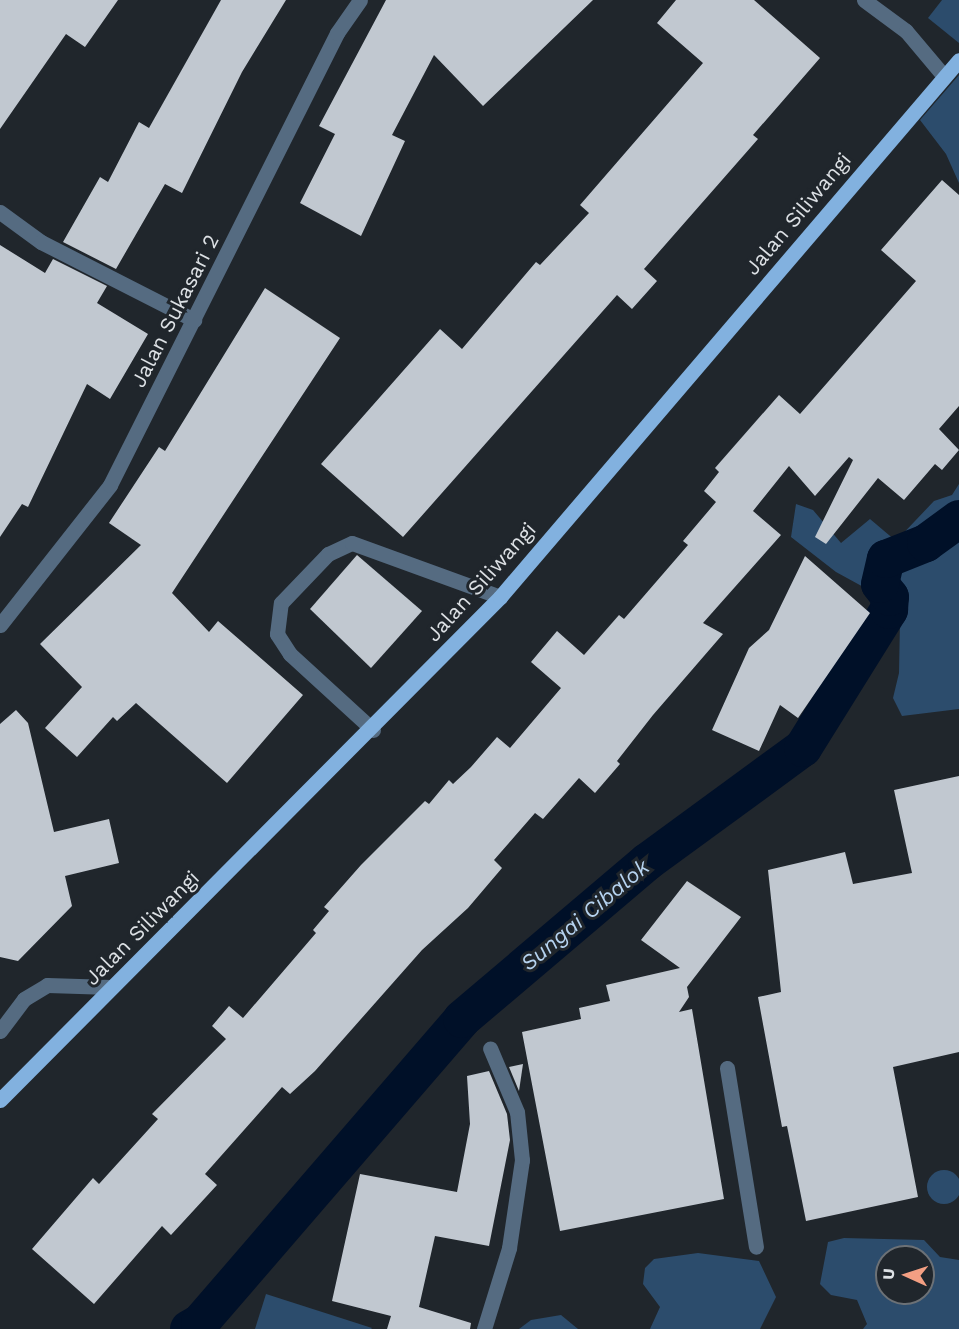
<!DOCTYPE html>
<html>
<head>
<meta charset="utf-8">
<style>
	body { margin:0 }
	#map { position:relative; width:959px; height:1329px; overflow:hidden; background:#20262c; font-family:"Work Sans",sans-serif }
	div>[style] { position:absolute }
	.green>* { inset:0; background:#2c4c6c }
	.round { border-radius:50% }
	.canal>* { height:38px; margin:-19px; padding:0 19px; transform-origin:19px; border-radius:19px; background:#001028 }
	.building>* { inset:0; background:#c1c8d0 }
	.minor>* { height:15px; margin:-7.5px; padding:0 7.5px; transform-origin:7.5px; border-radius:7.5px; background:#556b81 }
	.major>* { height:15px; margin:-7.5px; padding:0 7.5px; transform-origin:7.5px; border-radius:7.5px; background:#82b1df }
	span { translate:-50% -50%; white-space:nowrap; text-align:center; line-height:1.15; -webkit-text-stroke:6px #20262c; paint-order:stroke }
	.street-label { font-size:21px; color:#dde1e5 }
	.water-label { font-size:22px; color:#b6d3f0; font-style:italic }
	.north { position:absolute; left:875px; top:1245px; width:60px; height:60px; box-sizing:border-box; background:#20262c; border:2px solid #6c7176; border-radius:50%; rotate:273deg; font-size:16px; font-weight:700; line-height:24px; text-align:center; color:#dde1e5 }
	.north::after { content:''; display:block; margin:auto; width:21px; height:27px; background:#f39f83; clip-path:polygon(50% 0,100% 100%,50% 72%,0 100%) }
</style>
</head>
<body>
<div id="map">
	<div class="green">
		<div style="clip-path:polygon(942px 0,959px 0,959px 43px,928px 18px)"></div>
		<div style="clip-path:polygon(959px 75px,959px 183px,946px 154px,920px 120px)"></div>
		<div style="clip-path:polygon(959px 484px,959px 709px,902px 716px,893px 698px,899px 673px,900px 620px,889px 601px,836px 572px,791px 537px,796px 504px,813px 510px,841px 543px,870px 519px,896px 541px,934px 501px,952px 495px)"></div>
		<div class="round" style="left:927px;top:1170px;width:34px;height:34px"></div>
		<div style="clip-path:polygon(evenodd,844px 1238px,924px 1240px,940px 1257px,959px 1260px,959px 1329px,863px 1329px,867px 1324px,857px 1300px,831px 1295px,820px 1284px,828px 1242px,844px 1238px,887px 1257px,923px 1257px,923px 1293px,887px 1293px,887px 1257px)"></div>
		<div style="clip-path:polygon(698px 1253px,759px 1261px,776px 1297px,760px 1329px,650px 1329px,660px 1307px,643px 1284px,645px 1268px,654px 1259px)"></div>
		<div style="clip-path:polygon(266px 1294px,372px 1328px,371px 1329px,255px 1329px)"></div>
		<div style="clip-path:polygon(561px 1315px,578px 1329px,519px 1329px,531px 1320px)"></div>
	</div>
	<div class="canal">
		<div style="left:189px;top:1329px;width:13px;rotate:-29deg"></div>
		<div style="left:200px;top:1323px;width:401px;rotate:-49.2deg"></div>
		<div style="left:462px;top:1019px;width:243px;rotate:-40.3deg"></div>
		<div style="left:647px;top:862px;width:193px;rotate:-36.2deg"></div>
		<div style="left:803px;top:748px;width:163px;rotate:-58.1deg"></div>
		<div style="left:889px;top:610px;width:13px;rotate:-86deg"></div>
		<div style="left:890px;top:597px;width:16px;rotate:-128deg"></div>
		<div style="left:880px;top:584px;width:26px;rotate:-77deg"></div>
		<div style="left:886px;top:559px;width:43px;rotate:-21.8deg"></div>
		<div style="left:926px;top:543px;width:41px;rotate:-36deg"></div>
	</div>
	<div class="building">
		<div style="clip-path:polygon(0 0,118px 0,85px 47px,66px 34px,0 129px)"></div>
		<div style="clip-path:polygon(221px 0,286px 0,242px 72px,182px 193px,165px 184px,116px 269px,63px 242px,100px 177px,108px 182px,139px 122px,149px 128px)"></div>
		<div style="clip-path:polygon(386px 0,593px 0,483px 106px,434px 55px,392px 135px,405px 141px,361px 236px,300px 203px,335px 134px,319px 126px)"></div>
		<div style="clip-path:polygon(676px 0,754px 0,820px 58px,753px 135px,758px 139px,644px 269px,657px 281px,632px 309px,617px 295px,403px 537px,321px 464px,440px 329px,462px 349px,536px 262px,540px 265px,589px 213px,580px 205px,703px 63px,657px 23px)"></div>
		<div style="clip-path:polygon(942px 180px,959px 195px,959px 406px,939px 429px,959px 450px,942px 470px,935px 464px,904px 500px,878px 478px,826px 544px,815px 537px,853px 460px,849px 457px,815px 496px,789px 466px,753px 511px,781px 535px,703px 623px,723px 634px,653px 715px,617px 761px,620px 764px,595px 793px,579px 778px,543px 819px,535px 813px,494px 860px,502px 868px,468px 908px,422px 950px,315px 1071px,290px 1094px,282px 1087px,205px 1174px,217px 1185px,171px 1235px,162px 1226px,94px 1304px,32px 1249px,93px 1178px,99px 1184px,158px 1119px,152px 1114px,226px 1039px,212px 1026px,229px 1006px,243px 1018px,316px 933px,313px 930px,329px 911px,324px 907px,361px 865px,425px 801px,429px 804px,449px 780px,453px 784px,471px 767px,497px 737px,510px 748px,561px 688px,531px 662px,557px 631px,584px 655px,619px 615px,624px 619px,688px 545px,683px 541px,716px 502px,704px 491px,719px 472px,715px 468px,779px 395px,800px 414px,916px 281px,881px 250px)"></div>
		<div style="clip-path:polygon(0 245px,45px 273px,53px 259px,107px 286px,97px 303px,148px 334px,110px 399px,87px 384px,28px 507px,22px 504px,0 537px)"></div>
		<div style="clip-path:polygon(265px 288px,340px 338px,172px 593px,209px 632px,218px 621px,303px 695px,227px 783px,136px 703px,117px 721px,113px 717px,77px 757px,45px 728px,82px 687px,40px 644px,141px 545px,109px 523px,159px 447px,165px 451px)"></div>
		<div style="clip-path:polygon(357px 555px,422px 611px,371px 668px,310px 609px)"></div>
		<div style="clip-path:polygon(805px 556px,870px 613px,798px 718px,780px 705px,759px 751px,712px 730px,749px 648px,769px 630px)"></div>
		<div style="clip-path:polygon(16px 710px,28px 723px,54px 832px,109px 819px,119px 863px,65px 876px,72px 906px,18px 961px,0 957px,0 724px)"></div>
		<div style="clip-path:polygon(959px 776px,959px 1052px,893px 1067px,918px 1197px,806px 1221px,787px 1126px,782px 1127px,758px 997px,781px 992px,768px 870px,845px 852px,853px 884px,912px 873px,894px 790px)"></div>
		<div style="clip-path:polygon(687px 881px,741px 917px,687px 987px,689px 997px,679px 1012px,692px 1009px,724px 1199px,560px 1231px,522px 1032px,581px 1019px,579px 1008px,610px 1001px,606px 985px,680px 968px,641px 940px)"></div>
		<div style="clip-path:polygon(523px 1064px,519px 1091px,509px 1067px)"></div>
		<div style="clip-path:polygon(489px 1071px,507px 1114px,510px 1140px,489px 1246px,435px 1236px,419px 1307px,471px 1323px,470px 1329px,387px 1329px,391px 1316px,332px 1301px,360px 1174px,457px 1192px,470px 1124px,467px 1076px)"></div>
	</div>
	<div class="minor">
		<div style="left:864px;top:0;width:52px;rotate:36.4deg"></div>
		<div style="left:906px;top:31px;width:57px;rotate:49.9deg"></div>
		<div style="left:0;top:212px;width:51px;rotate:36.2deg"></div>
		<div style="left:41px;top:242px;width:172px;rotate:27deg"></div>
		<div style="left:0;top:625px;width:178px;rotate:-51.8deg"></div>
		<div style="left:110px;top:485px;width:506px;rotate:-63.33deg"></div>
		<div style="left:337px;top:33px;width:40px;rotate:-55.1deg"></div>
		<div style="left:373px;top:730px;width:113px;rotate:-137.5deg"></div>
		<div style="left:290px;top:654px;width:24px;rotate:-123deg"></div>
		<div style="left:277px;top:634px;width:31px;rotate:-83deg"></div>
		<div style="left:281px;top:603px;width:68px;rotate:-46.2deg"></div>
		<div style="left:328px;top:554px;width:26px;rotate:-25deg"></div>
		<div style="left:352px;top:543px;width:158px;rotate:20deg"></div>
		<div style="left:0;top:1031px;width:40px;rotate:-53deg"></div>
		<div style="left:24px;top:999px;width:27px;rotate:-31deg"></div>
		<div style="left:47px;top:985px;width:64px;rotate:1.8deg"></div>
		<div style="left:727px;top:1068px;width:181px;rotate:80.8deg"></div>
		<div style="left:484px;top:1329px;width:85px;rotate:-72.8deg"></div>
		<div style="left:509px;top:1248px;width:89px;rotate:-81.6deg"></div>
		<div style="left:522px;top:1160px;width:48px;rotate:-95.9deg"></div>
		<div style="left:517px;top:1112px;width:69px;rotate:-112.9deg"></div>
	</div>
	<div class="major">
		<div style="left:0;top:1100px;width:709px;rotate:-45.17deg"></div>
		<div style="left:500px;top:597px;width:706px;rotate:-49.48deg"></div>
	</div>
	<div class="street-label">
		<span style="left:798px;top:214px;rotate:-50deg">Jalan Siliwangi</span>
		<span style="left:175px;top:311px;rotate:-63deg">Jalan Sukasari 2</span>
		<span style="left:481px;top:582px;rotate:-48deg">Jalan Siliwangi</span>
		<span style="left:142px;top:928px;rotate:-45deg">Jalan Siliwangi</span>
	</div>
	<div class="water-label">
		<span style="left:585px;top:915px;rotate:-40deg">Sungai Cibalok</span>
	</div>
	<div class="north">U</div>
</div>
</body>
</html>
